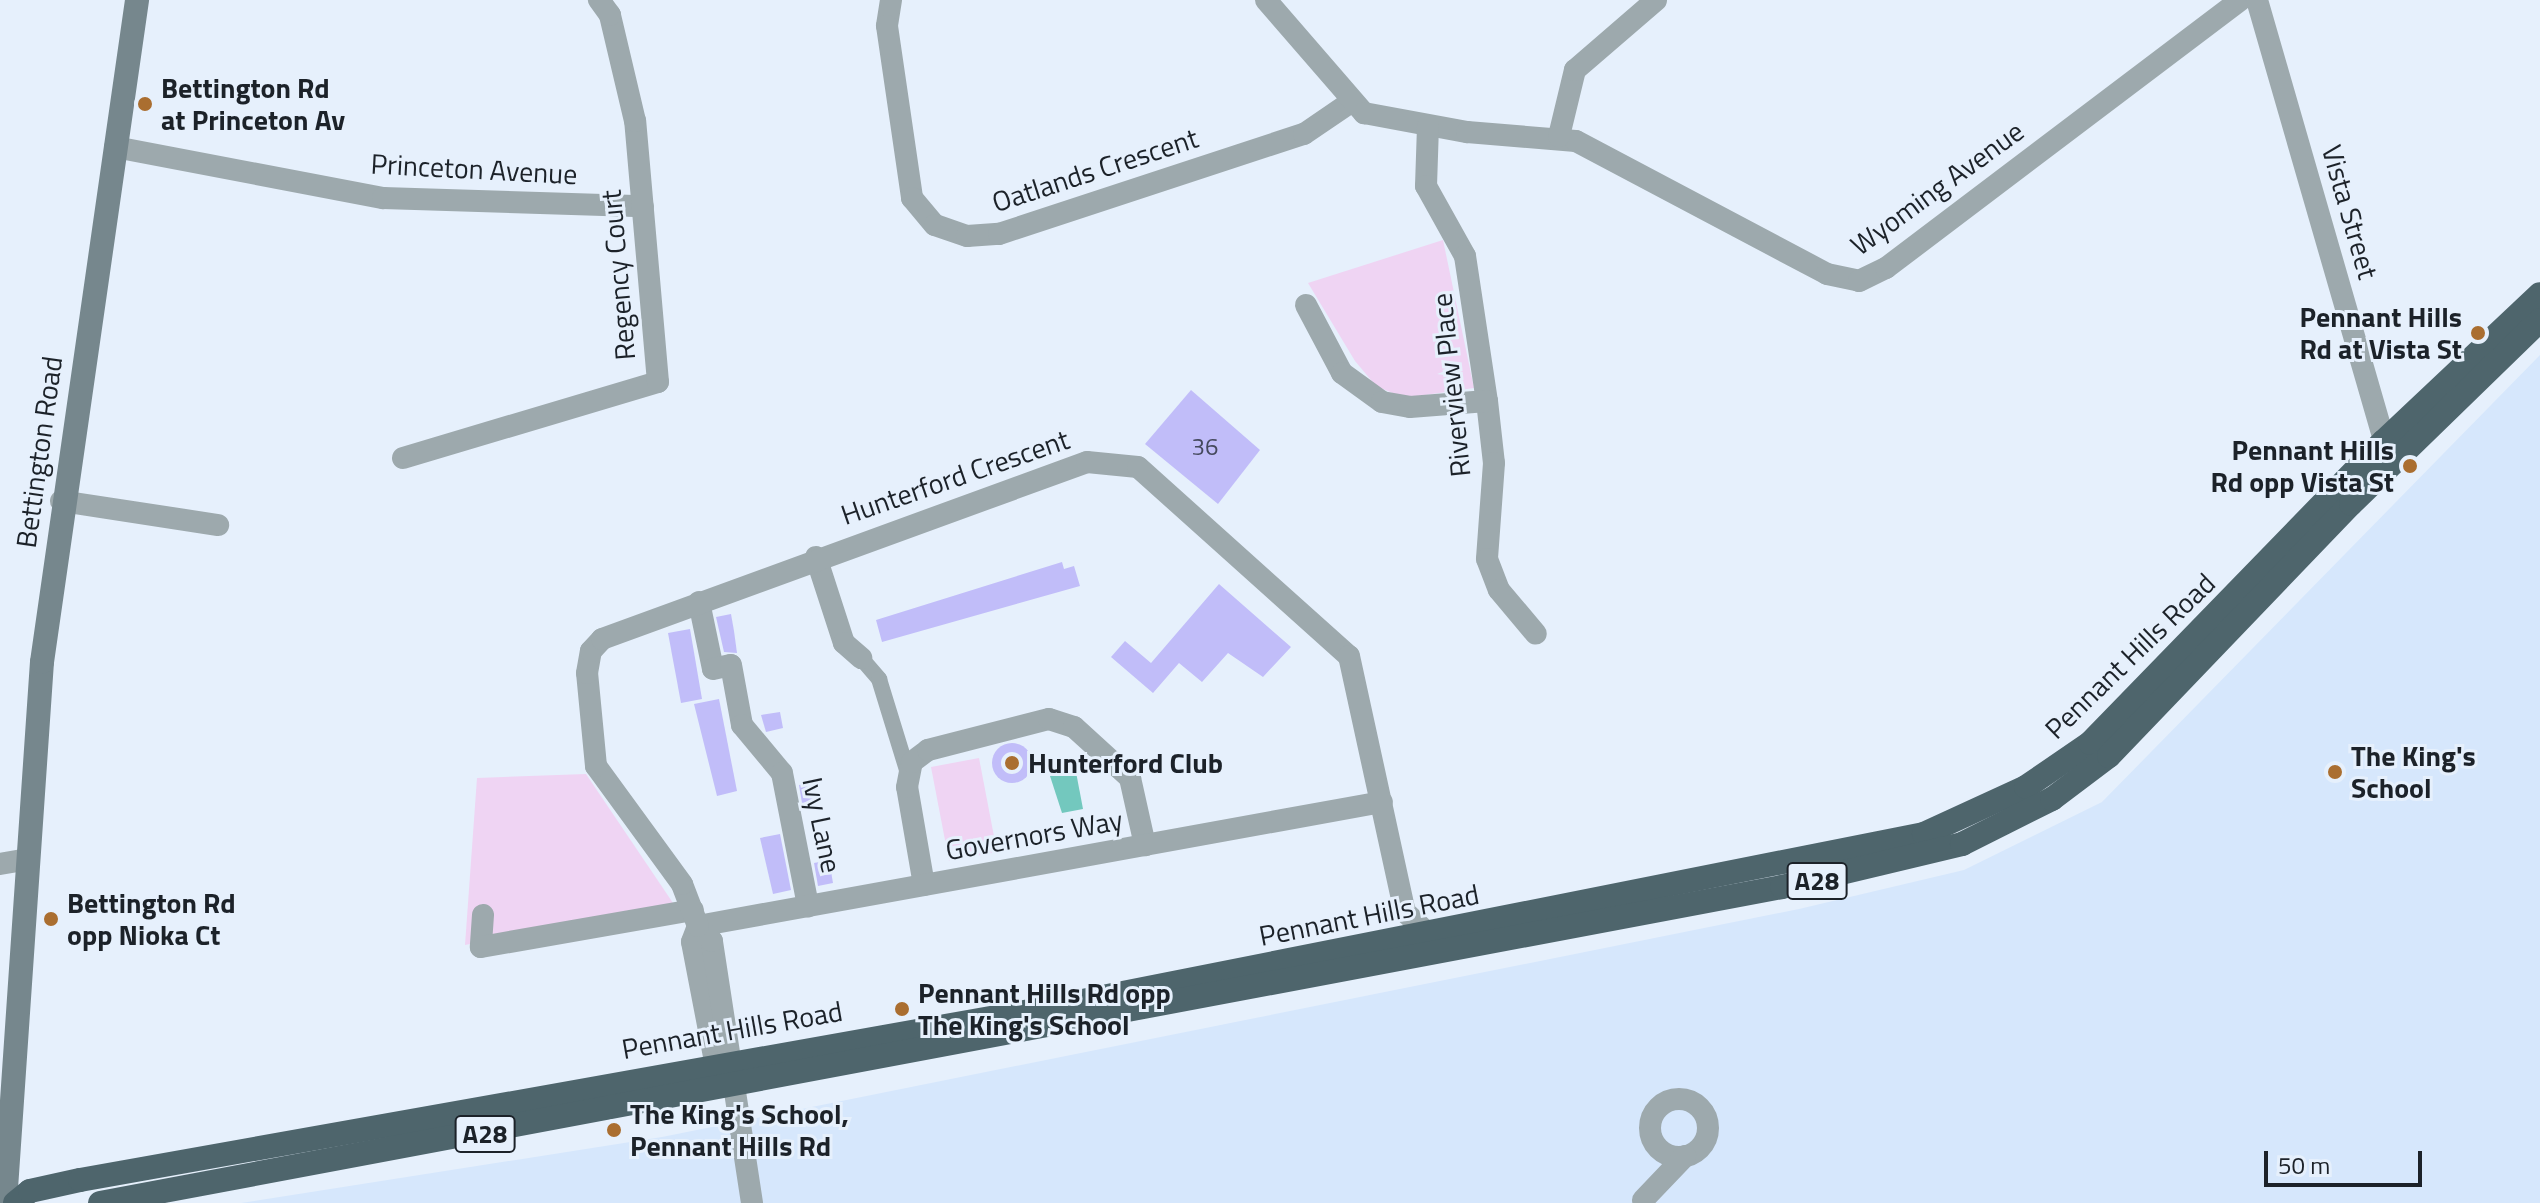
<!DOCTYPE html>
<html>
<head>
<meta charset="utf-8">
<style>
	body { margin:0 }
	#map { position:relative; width:2540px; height:1203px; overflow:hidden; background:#e6f0fc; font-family:"Titillium Web",sans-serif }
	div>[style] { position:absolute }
	.built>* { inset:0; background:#d6e7fc }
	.green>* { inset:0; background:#efd4f3 }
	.water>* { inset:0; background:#73c8be }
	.building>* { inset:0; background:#c1bdf9 }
	.round { border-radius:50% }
	.pedestrian>* { height:16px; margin:-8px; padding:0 8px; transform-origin:8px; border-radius:8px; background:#9da9ad }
	.minor>* { height:22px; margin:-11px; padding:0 11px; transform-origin:11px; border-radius:11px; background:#9da9ad }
	.minor>.ring { margin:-11px; padding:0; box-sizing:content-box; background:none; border:22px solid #9da9ad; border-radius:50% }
	.secondary>* { height:24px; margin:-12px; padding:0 12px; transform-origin:12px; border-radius:12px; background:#76878d }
	.trunk>* { height:24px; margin:-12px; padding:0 12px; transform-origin:12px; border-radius:12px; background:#4e656c }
	.dots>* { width:22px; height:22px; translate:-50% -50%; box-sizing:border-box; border:4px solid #e6f0fc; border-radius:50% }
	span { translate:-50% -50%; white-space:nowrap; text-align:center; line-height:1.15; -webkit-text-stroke:6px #e6f0fc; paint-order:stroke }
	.number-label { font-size:24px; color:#45495d }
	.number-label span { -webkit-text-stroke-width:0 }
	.shield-label span { padding:2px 6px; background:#e6f0fc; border:2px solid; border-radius:6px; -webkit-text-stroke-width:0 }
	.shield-label { font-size:26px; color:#1c2229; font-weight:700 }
	.poi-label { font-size:28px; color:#1c2229; font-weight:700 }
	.left { translate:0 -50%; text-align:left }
	.right { translate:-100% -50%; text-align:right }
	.street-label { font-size:28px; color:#1c2229 }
	.scale { position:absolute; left:2264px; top:1151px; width:158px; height:36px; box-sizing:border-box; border:4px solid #1c2229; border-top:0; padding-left:10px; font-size:24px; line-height:28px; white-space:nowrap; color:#1c2229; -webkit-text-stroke:6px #e6f0fc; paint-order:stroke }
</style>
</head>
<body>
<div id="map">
	<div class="built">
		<div style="clip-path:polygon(2540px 355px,2540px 1203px,241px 1203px,662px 1137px,1799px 909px,1964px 870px,2102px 802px)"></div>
	</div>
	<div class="green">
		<div style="clip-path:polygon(1443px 240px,1474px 388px,1404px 398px,1376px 386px,1355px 361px,1308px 283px)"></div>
		<div style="clip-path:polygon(979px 758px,997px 852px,949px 861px,931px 767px)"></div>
		<div style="clip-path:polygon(586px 774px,673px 903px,465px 945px,477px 778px)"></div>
	</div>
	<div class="water">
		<div style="clip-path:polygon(1076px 772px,1083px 809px,1062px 813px,1050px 776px)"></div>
	</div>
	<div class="building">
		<div style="clip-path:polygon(1191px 390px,1260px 450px,1218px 504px,1145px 444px)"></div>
		<div style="clip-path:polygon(1062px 562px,1064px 569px,1074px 566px,1080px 586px,882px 642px,876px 620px)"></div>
		<div style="clip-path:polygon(1219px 584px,1291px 647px,1263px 677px,1228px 653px,1202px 682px,1179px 663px,1153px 693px,1111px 657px,1125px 641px,1151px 663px)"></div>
		<div style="clip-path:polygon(731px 614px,734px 631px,737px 653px,724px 652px,716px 617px)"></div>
		<div style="clip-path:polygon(690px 629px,702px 699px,681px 703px,668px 633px)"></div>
		<div style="clip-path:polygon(719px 699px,737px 791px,717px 796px,694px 704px)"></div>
		<div style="clip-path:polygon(780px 712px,783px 728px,766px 732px,761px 715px)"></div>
		<div class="round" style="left:992px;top:743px;width:40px;height:40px"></div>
		<div style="clip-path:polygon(814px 782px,818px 800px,802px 803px,799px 785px)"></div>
		<div style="clip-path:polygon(780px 834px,791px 890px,773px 894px,760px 838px)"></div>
		<div style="clip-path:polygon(829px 860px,833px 883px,818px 886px,814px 863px)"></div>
	</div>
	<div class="pedestrian">
		<div style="left:861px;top:658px;width:28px;rotate:49deg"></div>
		<div style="left:879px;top:679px;width:98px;rotate:72.9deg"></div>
	</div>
	<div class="minor">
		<div style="left:891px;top:0;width:26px;rotate:99deg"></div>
		<div style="left:887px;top:26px;width:174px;rotate:81.7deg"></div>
		<div style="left:912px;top:198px;width:35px;rotate:50deg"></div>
		<div style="left:935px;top:225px;width:34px;rotate:19deg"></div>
		<div style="left:967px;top:236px;width:32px;rotate:-4deg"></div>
		<div style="left:999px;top:234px;width:321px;rotate:-18.2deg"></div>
		<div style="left:1304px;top:134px;width:57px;rotate:-34.2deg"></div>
		<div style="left:1266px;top:0;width:150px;rotate:49.1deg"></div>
		<div style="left:1364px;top:113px;width:105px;rotate:10.5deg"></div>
		<div style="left:1467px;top:132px;width:109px;rotate:4.7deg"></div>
		<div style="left:1576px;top:141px;width:284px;rotate:27.9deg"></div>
		<div style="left:1827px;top:274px;width:33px;rotate:12deg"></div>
		<div style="left:1859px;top:281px;width:30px;rotate:-26deg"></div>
		<div style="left:1886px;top:268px;width:444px;rotate:-37.1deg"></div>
		<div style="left:2257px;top:0;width:459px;rotate:73.9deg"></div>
		<div style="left:1428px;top:126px;width:60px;rotate:91.9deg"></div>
		<div style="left:1426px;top:186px;width:80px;rotate:60.9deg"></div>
		<div style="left:1465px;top:256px;width:147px;rotate:81.4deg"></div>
		<div style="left:1487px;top:401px;width:62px;rotate:83.6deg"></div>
		<div style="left:1494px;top:463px;width:96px;rotate:94.2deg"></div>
		<div style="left:1487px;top:559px;width:33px;rotate:69deg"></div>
		<div style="left:1499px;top:590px;width:57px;rotate:49.9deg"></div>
		<div style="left:1559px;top:136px;width:68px;rotate:-76.4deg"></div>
		<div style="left:1575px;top:70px;width:107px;rotate:-40.8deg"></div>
		<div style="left:115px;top:147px;width:273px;rotate:10.8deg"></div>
		<div style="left:383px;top:198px;width:260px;rotate:1.8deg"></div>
		<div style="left:1306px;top:305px;width:77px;rotate:62.1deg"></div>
		<div style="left:1342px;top:373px;width:49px;rotate:35.9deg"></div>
		<div style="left:1382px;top:402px;width:28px;rotate:10deg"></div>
		<div style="left:1410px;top:407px;width:77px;rotate:-4.5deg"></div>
		<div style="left:403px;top:458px;width:266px;rotate:-16.6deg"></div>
		<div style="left:658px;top:382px;width:262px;rotate:-95deg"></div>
		<div style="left:635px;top:121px;width:109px;rotate:-103.3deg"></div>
		<div style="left:610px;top:15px;width:19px;rotate:-126deg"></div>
		<div style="left:61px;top:501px;width:159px;rotate:8.7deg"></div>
		<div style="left:816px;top:557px;width:90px;rotate:72deg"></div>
		<div style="left:844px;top:643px;width:23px;rotate:41deg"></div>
		<div style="left:699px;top:602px;width:68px;rotate:78.2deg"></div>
		<div style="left:713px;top:669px;width:18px;rotate:-13deg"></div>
		<div style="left:731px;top:665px;width:61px;rotate:79.6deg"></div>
		<div style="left:742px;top:725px;width:62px;rotate:50.2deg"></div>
		<div style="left:782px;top:773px;width:136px;rotate:78.9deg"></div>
		<div style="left:0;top:864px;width:27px;rotate:-10deg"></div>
		<div style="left:924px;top:885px;width:99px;rotate:-99.8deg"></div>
		<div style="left:907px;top:787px;width:25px;rotate:-79deg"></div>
		<div style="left:912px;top:762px;width:20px;rotate:-37deg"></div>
		<div style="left:928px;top:750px;width:125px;rotate:-14.4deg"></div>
		<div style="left:1049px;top:719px;width:26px;rotate:18deg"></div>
		<div style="left:1074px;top:727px;width:76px;rotate:42.3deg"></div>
		<div style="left:1130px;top:778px;width:69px;rotate:77.4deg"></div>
		<div style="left:483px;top:915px;width:32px;rotate:94deg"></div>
		<div style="left:481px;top:947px;width:215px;rotate:-9.9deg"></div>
		<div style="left:698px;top:926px;width:695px;rotate:-10.28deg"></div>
		<div style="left:698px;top:926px;width:17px;rotate:111deg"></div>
		<div style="left:692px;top:942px;width:122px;rotate:79.1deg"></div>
		<div style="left:715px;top:1062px;width:23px;rotate:59deg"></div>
		<div class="ring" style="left:1650px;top:1099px;width:36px;height:36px"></div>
		<div style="left:1643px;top:1200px;width:61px;rotate:-46.3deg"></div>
		<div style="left:752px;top:1203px;width:265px;rotate:-98.7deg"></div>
		<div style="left:712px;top:941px;width:21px;rotate:-133deg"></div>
		<div style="left:698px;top:926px;width:45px;rotate:-110.9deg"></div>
		<div style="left:682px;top:884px;width:146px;rotate:-126.1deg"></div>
		<div style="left:596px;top:766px;width:93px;rotate:-95.5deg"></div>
		<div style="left:587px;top:673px;width:22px;rotate:-80deg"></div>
		<div style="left:591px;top:651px;width:16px;rotate:-47deg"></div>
		<div style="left:602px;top:639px;width:516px;rotate:-20.05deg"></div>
		<div style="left:1087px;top:462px;width:51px;rotate:5.6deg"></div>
		<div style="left:1138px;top:467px;width:283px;rotate:41.9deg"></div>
		<div style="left:1349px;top:656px;width:262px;rotate:77.7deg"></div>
		<div style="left:1405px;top:912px;width:33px;rotate:43deg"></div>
	</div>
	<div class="secondary">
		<div style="left:5px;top:1203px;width:542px;rotate:-86.09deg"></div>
		<div style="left:42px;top:662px;width:669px;rotate:-81.83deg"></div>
	</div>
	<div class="trunk">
		<div style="left:15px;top:1203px;width:19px;rotate:-39deg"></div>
		<div style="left:30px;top:1191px;width:51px;rotate:-12.4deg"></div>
		<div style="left:80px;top:1180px;width:982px;rotate:-10.09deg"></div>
		<div style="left:1047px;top:1008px;width:894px;rotate:-11.22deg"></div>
		<div style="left:1924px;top:834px;width:112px;rotate:-24.7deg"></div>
		<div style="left:2026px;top:787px;width:78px;rotate:-34.5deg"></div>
		<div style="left:2090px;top:743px;width:421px;rotate:-45.8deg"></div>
		<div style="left:2384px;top:441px;width:214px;rotate:-43.3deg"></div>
		<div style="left:100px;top:1203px;width:1711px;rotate:-10.64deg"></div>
		<div style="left:1782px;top:887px;width:185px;rotate:-13.4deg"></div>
		<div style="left:1962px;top:844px;width:101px;rotate:-26.6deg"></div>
		<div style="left:2052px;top:799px;width:71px;rotate:-37deg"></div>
		<div style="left:2109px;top:756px;width:349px;rotate:-46.2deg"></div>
		<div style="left:2351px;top:504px;width:264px;rotate:-44.2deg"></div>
	</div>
	<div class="dots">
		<div style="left:145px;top:104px;background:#aa6e30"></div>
		<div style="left:2478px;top:333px;background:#aa6e30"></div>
		<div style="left:2410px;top:466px;background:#aa6e30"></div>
		<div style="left:1012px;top:763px;background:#aa6e30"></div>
		<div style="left:2335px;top:772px;background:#aa6e30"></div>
		<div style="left:51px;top:919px;background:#aa6e30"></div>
		<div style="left:902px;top:1009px;background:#aa6e30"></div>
		<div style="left:614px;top:1130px;background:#aa6e30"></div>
	</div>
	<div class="number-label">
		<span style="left:1205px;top:447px">36</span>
	</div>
	<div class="shield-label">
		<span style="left:1817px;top:881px">A28</span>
		<span style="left:485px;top:1134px">A28</span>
	</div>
	<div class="poi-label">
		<span class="left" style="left:161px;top:104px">Bettington Rd<br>at Princeton Av</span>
		<span class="right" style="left:2462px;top:333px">Pennant Hills<br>Rd at Vista St</span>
		<span class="right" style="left:2394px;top:466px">Pennant Hills<br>Rd opp Vista St</span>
		<span class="left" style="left:2351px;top:772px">The King's<br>School</span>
		<span class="left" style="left:1028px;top:763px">Hunterford Club</span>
		<span class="left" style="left:67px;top:919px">Bettington Rd<br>opp Nioka Ct</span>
		<span class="left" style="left:918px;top:1009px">Pennant Hills Rd opp<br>The King's School</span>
		<span class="left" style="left:630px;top:1130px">The King's School,<br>Pennant Hills Rd</span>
	</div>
	<div class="street-label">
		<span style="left:474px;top:169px;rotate:3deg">Princeton Avenue</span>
		<span style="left:1095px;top:170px;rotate:-18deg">Oatlands Crescent</span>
		<span style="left:1937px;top:188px;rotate:-36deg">Wyoming Avenue</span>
		<span style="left:2350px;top:212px;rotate:74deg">Vista Street</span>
		<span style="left:618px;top:275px;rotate:-95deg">Regency Court</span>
		<span style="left:1451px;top:385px;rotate:-96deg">Riverview Place</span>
		<span style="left:39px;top:452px;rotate:-82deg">Bettington Road</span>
		<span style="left:955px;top:477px;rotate:-19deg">Hunterford Crescent</span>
		<span style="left:2130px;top:656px;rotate:-44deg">Pennant Hills Road</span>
		<span style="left:822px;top:825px;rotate:78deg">Ivy Lane</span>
		<span style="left:1034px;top:835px;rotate:-10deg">Governors Way</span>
		<span style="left:1369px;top:915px;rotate:-11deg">Pennant Hills Road</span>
		<span style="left:732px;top:1030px;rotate:-10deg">Pennant Hills Road</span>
	</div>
	<div class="scale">50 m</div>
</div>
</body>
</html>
